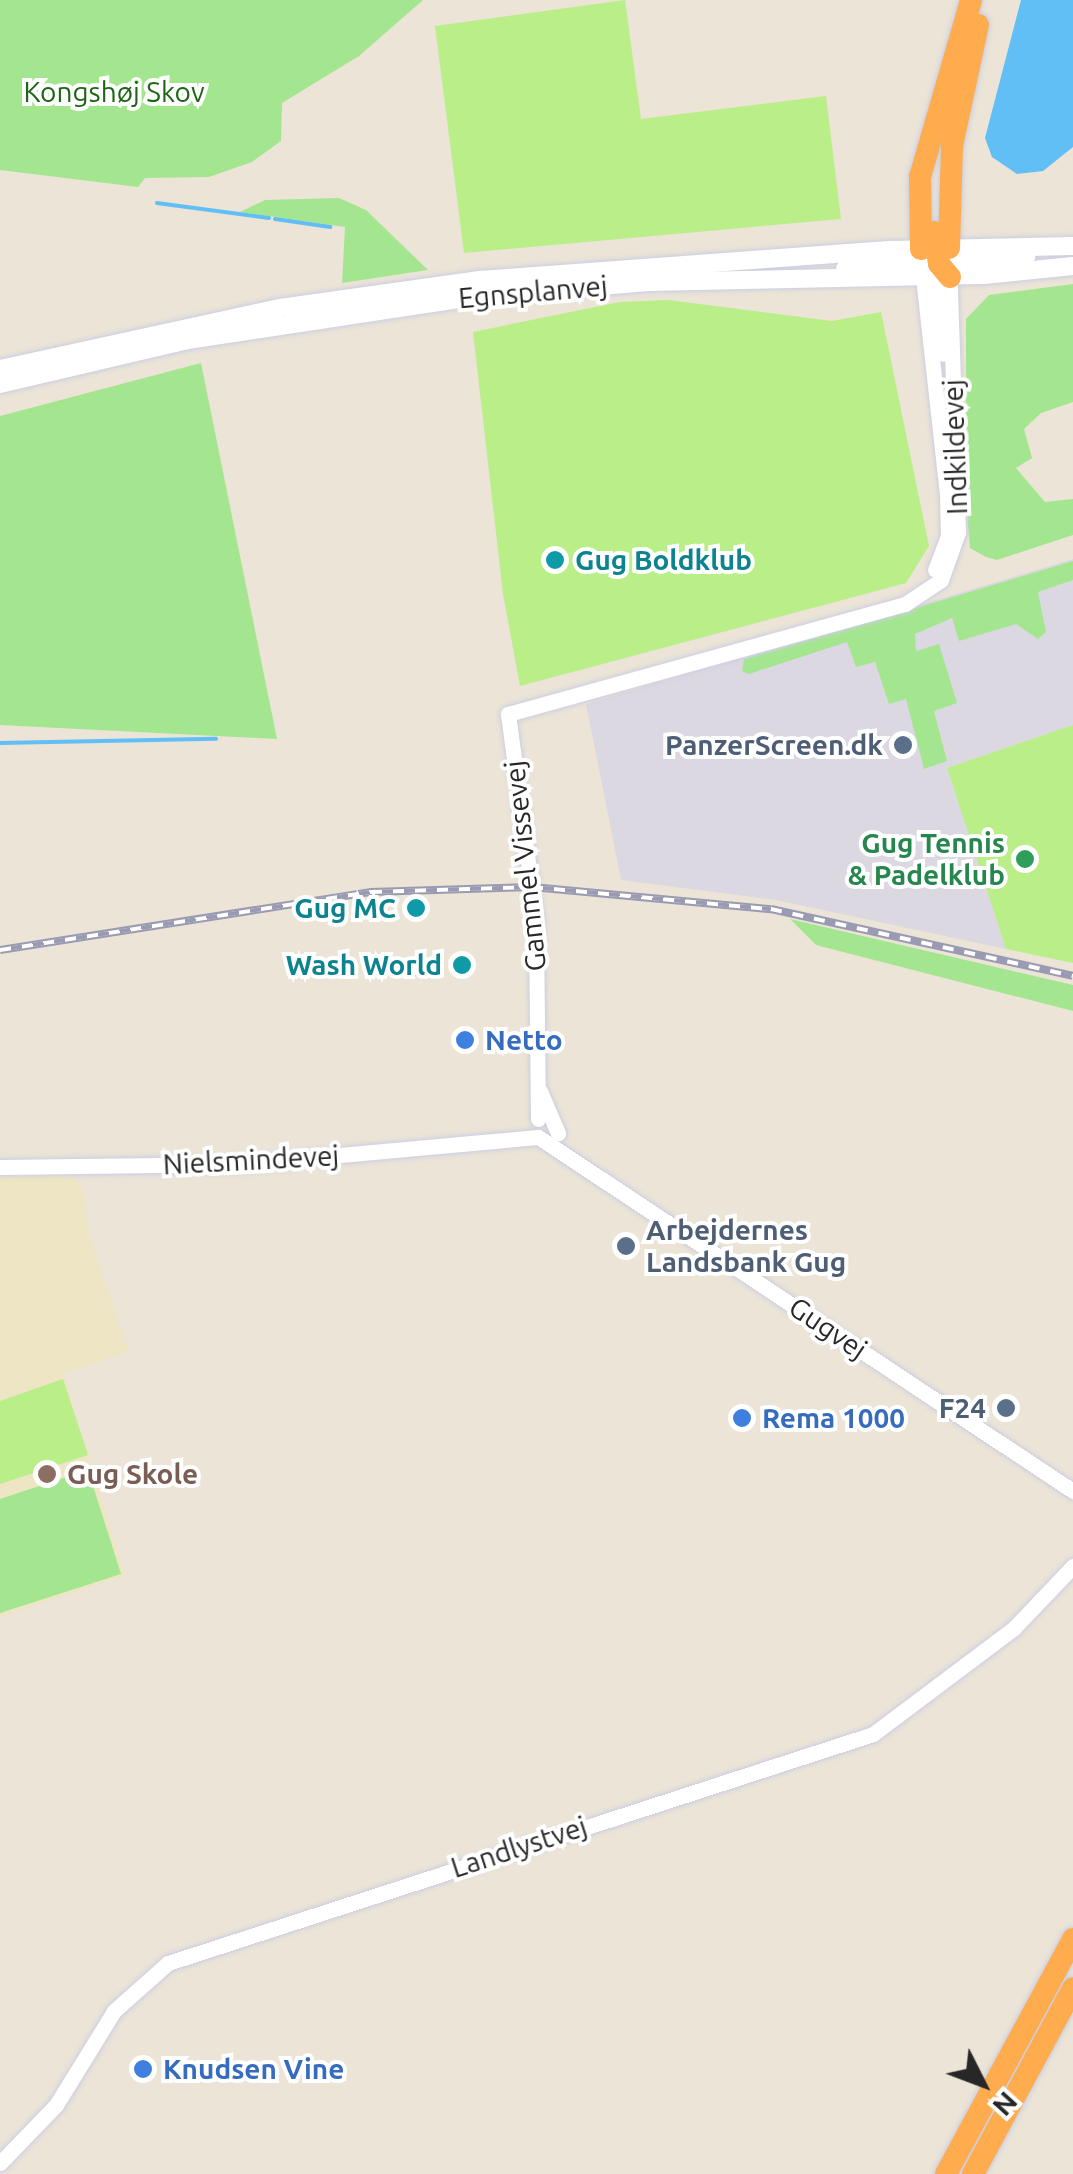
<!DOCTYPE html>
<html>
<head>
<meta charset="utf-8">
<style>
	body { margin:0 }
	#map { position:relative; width:1073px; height:2174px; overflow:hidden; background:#ebe4d7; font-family:Ubuntu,sans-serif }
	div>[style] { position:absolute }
	.industrial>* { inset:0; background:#dcd8e2 }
	.education>* { inset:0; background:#eee5c4 }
	.green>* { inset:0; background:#a4e68f }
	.pitch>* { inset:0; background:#baee89 }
	.water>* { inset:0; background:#61bff5 }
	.stream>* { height:4px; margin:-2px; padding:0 2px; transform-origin:2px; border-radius:2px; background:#61bff5 }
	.roads { filter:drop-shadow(0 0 2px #cccee1) drop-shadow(0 0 2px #cccee1) }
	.tertiary>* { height:15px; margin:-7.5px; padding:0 7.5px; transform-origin:7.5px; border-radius:7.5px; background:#fff }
	.secondary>* { height:18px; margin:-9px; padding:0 9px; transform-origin:9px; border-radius:9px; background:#fff }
	.motorway>* { height:22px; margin:-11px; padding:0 11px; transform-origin:11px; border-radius:11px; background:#ffac4e }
	.rail>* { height:8px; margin-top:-4px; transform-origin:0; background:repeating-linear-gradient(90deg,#fff 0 11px,#9a9bb3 0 22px); box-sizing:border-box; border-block:2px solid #9a9bb3 }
	.dots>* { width:28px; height:28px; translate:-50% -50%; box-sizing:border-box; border:5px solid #fff; border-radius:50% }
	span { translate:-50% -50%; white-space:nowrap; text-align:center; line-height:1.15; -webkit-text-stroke:8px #fff; paint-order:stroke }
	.park-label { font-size:28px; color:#1d6615 }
	.street-label { font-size:28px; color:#272727 }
	.culture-label { font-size:28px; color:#0d838f; font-weight:700 }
	.left { translate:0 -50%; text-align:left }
	.right { translate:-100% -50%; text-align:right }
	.service-label { font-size:28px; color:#4e5e75; font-weight:700 }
	.leisure-label { font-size:28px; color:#27864d; font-weight:700 }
	.shop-label { font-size:28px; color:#366cbe; font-weight:700 }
	.education-label { font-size:28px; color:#785e54; font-weight:700 }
	.north { position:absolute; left:933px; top:2034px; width:100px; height:100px; -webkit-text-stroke:8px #fff; paint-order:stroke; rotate:132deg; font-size:28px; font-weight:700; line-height:40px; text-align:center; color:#272727 }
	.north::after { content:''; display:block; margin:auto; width:35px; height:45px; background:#272727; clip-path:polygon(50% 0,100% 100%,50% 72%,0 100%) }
</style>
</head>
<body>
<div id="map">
	<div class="industrial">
		<div style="clip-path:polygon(1073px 559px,1073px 725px,947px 768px,1006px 949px,776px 900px,621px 880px,586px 704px)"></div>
	</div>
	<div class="education">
		<div style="clip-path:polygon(71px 1175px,81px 1184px,89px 1235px,129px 1352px,63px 1373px,125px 1575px,0 1617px,0 1176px)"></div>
	</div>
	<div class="green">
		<div style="clip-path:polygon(0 0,423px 0,359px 56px,282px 103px,281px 141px,252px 162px,209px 177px,145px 178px,138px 187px,0 170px)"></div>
		<div style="clip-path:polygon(339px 198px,366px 210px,428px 270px,342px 283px,345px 227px,240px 212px,265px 200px)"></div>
		<div style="clip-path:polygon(1073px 284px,1073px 402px,1041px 413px,1024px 429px,1032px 458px,1016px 468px,1045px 502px,1073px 499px,1073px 535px,997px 560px,986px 557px,970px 548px,966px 503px,966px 319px,989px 295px)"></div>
		<div style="clip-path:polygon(201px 363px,277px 739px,0 725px,0 416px)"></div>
		<div style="clip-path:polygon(1073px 561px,1073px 580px,1038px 592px,1046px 632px,1038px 639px,1016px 624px,959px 641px,952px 618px,915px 634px,916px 651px,939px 644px,957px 703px,934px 711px,947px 761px,924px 769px,906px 699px,889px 704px,875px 662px,856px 667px,847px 642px,749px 674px,742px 671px,744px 659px)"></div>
		<div style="clip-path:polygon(790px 919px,1073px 985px,1073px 1011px,816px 945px)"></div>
		<div style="clip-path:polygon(88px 1470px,121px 1574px,0 1613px,0 1499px)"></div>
	</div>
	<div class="pitch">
		<div style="clip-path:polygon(625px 0,641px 119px,826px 96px,841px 219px,464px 253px,435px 26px)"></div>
		<div style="clip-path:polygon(668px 300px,832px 321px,881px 312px,929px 546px,906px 583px,520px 686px,503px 594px,473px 332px,620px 302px)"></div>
		<div style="clip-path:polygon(1073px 725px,1073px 963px,1006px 949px,947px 768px)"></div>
		<div style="clip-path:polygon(63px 1379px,88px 1455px,0 1484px,0 1401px)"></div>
	</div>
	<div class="water">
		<div style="clip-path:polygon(1021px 0,1073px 0,1073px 147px,1043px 171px,1017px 174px,992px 157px,985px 138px)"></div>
	</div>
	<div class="stream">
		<div style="left:157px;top:203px;width:113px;rotate:7.6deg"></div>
		<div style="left:275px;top:219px;width:56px;rotate:8.3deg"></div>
		<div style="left:0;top:743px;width:216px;rotate:-1.1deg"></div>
	</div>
	<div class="roads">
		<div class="tertiary">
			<div style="left:922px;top:268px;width:227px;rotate:83.7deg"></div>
			<div style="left:947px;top:494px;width:42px;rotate:88.6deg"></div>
			<div style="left:948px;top:536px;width:36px;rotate:111deg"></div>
			<div style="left:935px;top:268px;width:86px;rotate:84.7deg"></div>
			<div style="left:540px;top:1091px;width:46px;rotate:66.8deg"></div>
			<div style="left:538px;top:1119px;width:198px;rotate:-90.6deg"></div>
			<div style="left:536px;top:921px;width:209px;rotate:-97.7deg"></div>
			<div style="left:508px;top:714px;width:412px;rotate:-15.5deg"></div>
			<div style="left:905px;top:604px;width:43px;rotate:-33.7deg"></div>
			<div style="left:941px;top:580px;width:51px;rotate:-70.5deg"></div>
			<div style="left:958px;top:532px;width:265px;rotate:-91.9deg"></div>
			<div style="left:0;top:1167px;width:241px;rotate:-0.7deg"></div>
			<div style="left:241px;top:1164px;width:298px;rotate:-5.2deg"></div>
			<div style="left:538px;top:1137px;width:642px;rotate:33.49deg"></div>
			<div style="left:0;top:2163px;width:81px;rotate:-46deg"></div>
			<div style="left:56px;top:2105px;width:110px;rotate:-58.3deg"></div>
			<div style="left:114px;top:2011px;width:72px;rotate:-41.6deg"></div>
			<div style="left:168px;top:1963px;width:741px;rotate:-17.99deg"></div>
			<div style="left:873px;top:1734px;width:176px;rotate:-36.9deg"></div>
			<div style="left:1014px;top:1628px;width:86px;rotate:-46.4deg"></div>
		</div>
		<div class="secondary">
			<div style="left:933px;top:267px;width:94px;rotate:-6.7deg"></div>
			<div style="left:845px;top:269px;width:76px;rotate:-3.8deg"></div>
			<div style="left:921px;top:264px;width:27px;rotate:-24deg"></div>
			<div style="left:0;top:369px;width:287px;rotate:-12.3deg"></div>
			<div style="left:280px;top:308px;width:202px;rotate:-8deg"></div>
			<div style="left:480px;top:280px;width:413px;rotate:-4.2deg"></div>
			<div style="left:892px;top:250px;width:181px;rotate:-1.3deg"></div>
			<div style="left:0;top:384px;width:193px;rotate:-13.2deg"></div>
			<div style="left:188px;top:340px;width:293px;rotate:-8.6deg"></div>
			<div style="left:478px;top:296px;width:171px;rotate:-4.7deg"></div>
			<div style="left:648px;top:282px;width:336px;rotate:-1.2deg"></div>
			<div style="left:984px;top:275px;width:89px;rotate:-5.8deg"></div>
		</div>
		<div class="motorway">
			<div style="left:934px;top:232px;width:32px;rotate:81deg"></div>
			<div style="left:939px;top:264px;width:17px;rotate:50deg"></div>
			<div style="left:949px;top:248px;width:102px;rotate:-88.3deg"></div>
			<div style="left:952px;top:146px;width:124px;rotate:-77.9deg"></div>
			<div style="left:921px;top:249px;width:72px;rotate:-90.8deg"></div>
			<div style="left:920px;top:177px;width:184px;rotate:-73.9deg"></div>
			<div style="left:946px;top:2174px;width:267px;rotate:-61.6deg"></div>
			<div style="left:973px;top:2174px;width:211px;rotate:-61.7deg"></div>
		</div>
	</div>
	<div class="rail">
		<div style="left:0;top:950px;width:376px;rotate:-8.9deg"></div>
		<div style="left:371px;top:892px;width:161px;rotate:-1.8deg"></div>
		<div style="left:532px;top:887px;width:240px;rotate:5.3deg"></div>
		<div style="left:771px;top:909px;width:309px;rotate:12.5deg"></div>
	</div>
	<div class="dots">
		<div style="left:555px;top:560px;background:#0f9aa8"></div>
		<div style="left:903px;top:745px;background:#5c6f8a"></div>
		<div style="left:1025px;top:859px;background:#2e9e5b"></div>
		<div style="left:416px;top:908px;background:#0f9aa8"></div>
		<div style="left:462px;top:965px;background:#0f9aa8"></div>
		<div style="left:465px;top:1040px;background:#3f7fe0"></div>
		<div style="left:626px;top:1246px;background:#5c6f8a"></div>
		<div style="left:1006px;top:1408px;background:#5c6f8a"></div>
		<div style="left:742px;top:1418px;background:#3f7fe0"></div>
		<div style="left:47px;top:1474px;background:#8d6e63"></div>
		<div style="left:143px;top:2069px;background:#3f7fe0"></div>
	</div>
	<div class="park-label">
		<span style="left:114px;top:92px">Kongshøj Skov</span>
	</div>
	<div class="street-label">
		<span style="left:533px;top:292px;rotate:-5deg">Egnsplanvej</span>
		<span style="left:955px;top:447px;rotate:-92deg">Indkildevej</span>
		<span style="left:525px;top:866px;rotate:-96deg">Gammel Vissevej</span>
		<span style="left:251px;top:1160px;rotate:-3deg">Nielsmindevej</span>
		<span style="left:828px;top:1328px;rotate:34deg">Gugvej</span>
		<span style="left:519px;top:1847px;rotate:-18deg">Landlystvej</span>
	</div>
	<div class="culture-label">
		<span class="left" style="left:575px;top:560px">Gug Boldklub</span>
		<span class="right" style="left:396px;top:908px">Gug MC</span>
		<span class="right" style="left:442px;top:965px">Wash World</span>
	</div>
	<div class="service-label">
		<span class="right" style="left:883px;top:745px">PanzerScreen.dk</span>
		<span class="left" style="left:646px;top:1246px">Arbejdernes<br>Landsbank Gug</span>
		<span class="right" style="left:986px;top:1408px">F24</span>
	</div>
	<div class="leisure-label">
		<span class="right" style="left:1005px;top:859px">Gug Tennis<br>&amp; Padelklub</span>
	</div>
	<div class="shop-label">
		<span class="left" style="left:485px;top:1040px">Netto</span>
		<span class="left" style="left:762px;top:1418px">Rema 1000</span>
		<span class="left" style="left:163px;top:2069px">Knudsen Vine</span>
	</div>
	<div class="education-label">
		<span class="left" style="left:67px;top:1474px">Gug Skole</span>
	</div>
	<div class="north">N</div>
</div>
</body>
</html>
